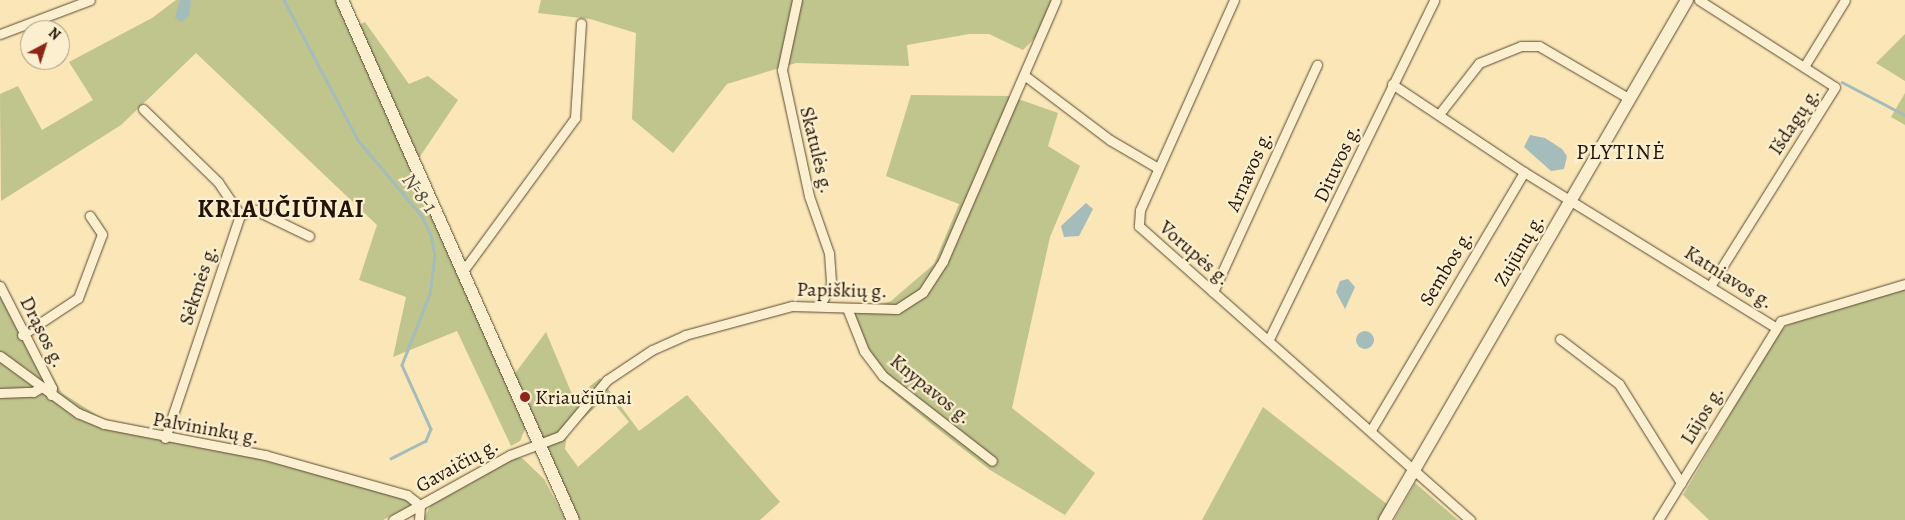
<!DOCTYPE html>
<html>
<head>
<meta charset="utf-8">
<style>
	body { margin:0 }
	#map { position:relative; width:1905px; height:520px; overflow:hidden; background:#fae6b7; font-family:Alegreya,serif }
	div>[style] { position:absolute }
	.green>* { inset:0; background:#c0c48d }
	.water>* { inset:0; background:#a4bcba }
	.round { border-radius:50% }
	.stream>* { height:2.5px; margin:-1.25px; padding:0 1.25px; transform-origin:1.25px; border-radius:1.25px; background:#a4bcba }
	.roads { filter:drop-shadow(0 0 1px #594932) drop-shadow(0 0 1px #594932) }
	.minor>* { height:9px; margin:-4.5px; padding:0 4.5px; transform-origin:4.5px; border-radius:4.5px; background:#fcefd0 }
	.secondary>* { height:12px; margin:-6px; padding:0 6px; transform-origin:6px; border-radius:6px; background:#fcefd0 }
	.dots>* { width:14px; height:14px; translate:-50% -50%; box-sizing:border-box; border:2px solid #fcefd0; border-radius:50% }
	span { translate:-50% -50%; white-space:nowrap; text-align:center; line-height:1.15; -webkit-text-stroke:4.5px #fcefd0; paint-order:stroke }
	.street-label { font-size:20px; color:#231506 }
	.poi-label { font-size:20px; color:#231506 }
	.left { translate:0 -50%; text-align:left }
	.water-label { font-size:21px; color:#504f45; font-style:italic }
	.quarter-label { font-size:22px; color:#231506; letter-spacing:1px }
	.district-label { font-size:25px; color:#231506; font-weight:700; letter-spacing:1px }
	.north { position:absolute; left:20px; top:20px; width:50px; height:50px; box-sizing:border-box; background:#fcefd0; border:1px solid #a5987f; border-radius:50%; rotate:40deg; font-size:14px; font-weight:700; line-height:20px; text-align:center; color:#231506 }
	.north::after { content:''; display:block; margin:auto; width:18px; height:22px; background:#8f2418; clip-path:polygon(50% 0,100% 100%,50% 72%,0 100%) }
</style>
</head>
<body>
<div id="map">
	<div class="green">
		<div style="clip-path:polygon(176px 0,338px 0,526px 427px,520px 441px,511px 446px,457px 331px,393px 357px,406px 297px,359px 280px,377px 225px,196px 53px,121px 125px,1px 201px,0 94px,18px 86px,42px 130px,93px 100px,69px 62px,152px 18px)"></div>
		<div style="clip-path:polygon(541px 0,1052px 0,1035px 38px,1023px 50px,989px 34px,969px 34px,907px 45px,909px 66px,796px 63px,727px 84px,673px 153px,632px 119px,636px 33px,590px 19px,538px 13px)"></div>
		<div style="clip-path:polygon(365px 22px,409px 84px,428px 76px,458px 100px,419px 158px,358px 25px)"></div>
		<div style="clip-path:polygon(1905px 34px,1905px 81px,1876px 63px)"></div>
		<div style="clip-path:polygon(1905px 93px,1905px 125px,1891px 117px)"></div>
		<div style="clip-path:polygon(911px 95px,1010px 96px,1058px 113px,1048px 146px,1080px 166px,1050px 237px,1012px 408px,1095px 473px,1065px 515px,990px 470px,930px 423px,881px 382px,860px 348px,854px 315px,891px 301px,934px 264px,959px 204px,886px 176px)"></div>
		<div style="clip-path:polygon(0 278px,28px 337px,62px 393px,111px 424px,110px 429px,260px 459px,408px 499px,411px 505px,383px 520px,0 520px)"></div>
		<div style="clip-path:polygon(1905px 287px,1905px 520px,1709px 520px,1683px 495px,1779px 331px,1794px 321px)"></div>
		<div style="clip-path:polygon(evenodd,546px 332px,574px 399px,600px 378px,639px 431px,687px 395px,780px 502px,760px 520px,580px 520px,513px 376px,546px 332px,608px 396px,629px 422px,578px 467px,565px 449px,567px 433px,608px 396px)"></div>
		<div style="clip-path:polygon(1263px 407px,1388px 505px,1380px 520px,1202px 520px)"></div>
		<div style="clip-path:polygon(515px 458px,522px 458px,544px 479px,566px 520px,423px 520px,431px 505px)"></div>
		<div style="clip-path:polygon(1415px 483px,1458px 520px,1394px 520px)"></div>
	</div>
	<div class="water">
		<div style="clip-path:polygon(180px 0,191px 0,189px 16px,182px 22px,175px 18px)"></div>
		<div style="clip-path:polygon(1530px 135px,1545px 138px,1562px 149px,1567px 156px,1564px 169px,1551px 171px,1524px 147px)"></div>
		<div style="clip-path:polygon(1086px 203px,1093px 209px,1079px 236px,1064px 237px,1061px 226px)"></div>
		<div style="clip-path:polygon(1348px 279px,1355px 287px,1345px 309px,1336px 292px,1340px 281px)"></div>
		<div class="round" style="left:1356px;top:331px;width:18px;height:18px"></div>
	</div>
	<div class="stream">
		<div style="left:284px;top:0;width:158px;rotate:62.1deg"></div>
		<div style="left:358px;top:140px;width:99px;rotate:49.9deg"></div>
		<div style="left:422px;top:216px;width:21px;rotate:65deg"></div>
		<div style="left:431px;top:235px;width:20px;rotate:79deg"></div>
		<div style="left:435px;top:255px;width:39px;rotate:97deg"></div>
		<div style="left:430px;top:294px;width:76px;rotate:111.5deg"></div>
		<div style="left:402px;top:365px;width:70px;rotate:65.6deg"></div>
		<div style="left:431px;top:429px;width:13px;rotate:113deg"></div>
		<div style="left:426px;top:441px;width:39px;rotate:153deg"></div>
		<div style="left:1842px;top:82px;width:71px;rotate:27.6deg"></div>
	</div>
	<div class="roads">
		<div class="minor">
			<div style="left:797px;top:0;width:72px;rotate:102.1deg"></div>
			<div style="left:782px;top:70px;width:129px;rotate:77.9deg"></div>
			<div style="left:809px;top:196px;width:60px;rotate:70.7deg"></div>
			<div style="left:829px;top:253px;width:32px;rotate:86deg"></div>
			<div style="left:831px;top:285px;width:23px;rotate:119deg"></div>
			<div style="left:1234px;top:0;width:230px;rotate:114.1deg"></div>
			<div style="left:1140px;top:210px;width:16px;rotate:94deg"></div>
			<div style="left:1139px;top:226px;width:443px;rotate:41.6deg"></div>
			<div style="left:1699px;top:0;width:161px;rotate:32.6deg"></div>
			<div style="left:1835px;top:87px;width:234px;rotate:122.1deg"></div>
			<div style="left:0;top:34px;width:96px;rotate:-20.7deg"></div>
			<div style="left:1805px;top:65px;width:76px;rotate:-58.4deg"></div>
			<div style="left:1024px;top:75px;width:108px;rotate:37.1deg"></div>
			<div style="left:1110px;top:140px;width:56px;rotate:30.3deg"></div>
			<div style="left:1392px;top:84px;width:159px;rotate:33.7deg"></div>
			<div style="left:1524px;top:172px;width:295px;rotate:31.7deg"></div>
			<div style="left:143px;top:109px;width:105px;rotate:44.2deg"></div>
			<div style="left:218px;top:182px;width:40px;rotate:56deg"></div>
			<div style="left:1440px;top:113px;width:63px;rotate:-52deg"></div>
			<div style="left:1479px;top:63px;width:45px;rotate:-22deg"></div>
			<div style="left:1521px;top:46px;width:18px"></div>
			<div style="left:1539px;top:46px;width:105px;rotate:30.2deg"></div>
			<div style="left:463px;top:271px;width:190px;rotate:-53.8deg"></div>
			<div style="left:575px;top:118px;width:95px;rotate:-86.4deg"></div>
			<div style="left:0;top:286px;width:114px;rotate:63deg"></div>
			<div style="left:52px;top:388px;width:7px;rotate:98deg"></div>
			<div style="left:1213px;top:292px;width:250px;rotate:-65.4deg"></div>
			<div style="left:847px;top:308px;width:46px;rotate:68.4deg"></div>
			<div style="left:864px;top:351px;width:31px;rotate:53deg"></div>
			<div style="left:883px;top:376px;width:138px;rotate:37.9deg"></div>
			<div style="left:22px;top:335px;width:67px;rotate:-33.5deg"></div>
			<div style="left:78px;top:298px;width:68px;rotate:-69.4deg"></div>
			<div style="left:102px;top:234px;width:22px;rotate:-124deg"></div>
			<div style="left:1269px;top:339px;width:377px;rotate:-64deg"></div>
			<div style="left:1560px;top:339px;width:74px;rotate:37.3deg"></div>
			<div style="left:1619px;top:384px;width:117px;rotate:57.9deg"></div>
			<div style="left:0;top:356px;width:97px;rotate:36.2deg"></div>
			<div style="left:78px;top:413px;width:28px;rotate:23deg"></div>
			<div style="left:104px;top:424px;width:164px;rotate:10.9deg"></div>
			<div style="left:265px;top:455px;width:148px;rotate:15.7deg"></div>
			<div style="left:407px;top:495px;width:16px;rotate:38deg"></div>
			<div style="left:0;top:393px;width:33px;rotate:-2deg"></div>
			<div style="left:33px;top:392px;width:8px;rotate:-30deg"></div>
			<div style="left:1371px;top:430px;width:300px;rotate:-59.3deg"></div>
			<div style="left:165px;top:438px;width:235px;rotate:-71.4deg"></div>
			<div style="left:240px;top:215px;width:16px;rotate:-18deg"></div>
			<div style="left:255px;top:210px;width:60px;rotate:25.7deg"></div>
			<div style="left:393px;top:520px;width:134px;rotate:-29.1deg"></div>
			<div style="left:510px;top:455px;width:53px;rotate:-20.8deg"></div>
			<div style="left:560px;top:436px;width:73px;rotate:-50deg"></div>
			<div style="left:607px;top:380px;width:54px;rotate:-33.7deg"></div>
			<div style="left:652px;top:350px;width:36px;rotate:-24deg"></div>
			<div style="left:685px;top:335px;width:111px;rotate:-15.2deg"></div>
			<div style="left:792px;top:306px;width:105px;rotate:1.6deg"></div>
			<div style="left:897px;top:309px;width:31px;rotate:-33deg"></div>
			<div style="left:923px;top:292px;width:37px;rotate:-57deg"></div>
			<div style="left:943px;top:261px;width:284px;rotate:-66.6deg"></div>
			<div style="left:419px;top:520px;width:15px;rotate:-86deg"></div>
			<div style="left:1658px;top:520px;width:234px;rotate:-58.3deg"></div>
			<div style="left:1781px;top:321px;width:129px;rotate:-16.6deg"></div>
		</div>
		<div class="secondary">
			<div style="left:342px;top:0;width:569px;rotate:66.05deg"></div>
			<div style="left:1385px;top:520px;width:601px;rotate:-59.85deg"></div>
		</div>
	</div>
	<div class="dots">
		<div style="left:525px;top:397px;background:#8f2418"></div>
	</div>
	<div class="street-label">
		<span style="left:1794px;top:121px;rotate:-57deg">Išdagų g.</span>
		<span style="left:817px;top:150px;rotate:76deg">Skatulės g.</span>
		<span style="left:1337px;top:163px;rotate:-65deg">Dituvos g.</span>
		<span style="left:1249px;top:171px;rotate:-66deg">Arnavos g.</span>
		<span style="left:1519px;top:250px;rotate:-60deg">Zujūnų g.</span>
		<span style="left:1195px;top:253px;rotate:41deg">Vorupės g.</span>
		<span style="left:1446px;top:268px;rotate:-59deg">Sembos g.</span>
		<span style="left:1729px;top:277px;rotate:32deg">Katniavos g.</span>
		<span style="left:198px;top:285px;rotate:-72deg">Sėkmės g.</span>
		<span style="left:842px;top:290px;rotate:1deg">Papiškių g.</span>
		<span style="left:43px;top:332px;rotate:63deg">Drąsos g.</span>
		<span style="left:931px;top:389px;rotate:39deg">Knypavos g.</span>
		<span style="left:1702px;top:415px;rotate:-59deg">Lūjos g.</span>
		<span style="left:206px;top:428px;rotate:10deg">Palvininkų g.</span>
		<span style="left:457px;top:465px;rotate:-29deg">Gavaičių g.</span>
	</div>
	<div class="poi-label">
		<span class="left" style="left:535px;top:397px">Kriaučiūnai</span>
	</div>
	<div class="water-label">
		<span style="left:420px;top:193px;rotate:53deg">N-8-1</span>
	</div>
	<div class="quarter-label">
		<span style="left:1621px;top:153px">PLYTINĖ</span>
	</div>
	<div class="district-label">
		<span style="left:281px;top:209px">KRIAUČIŪNAI</span>
	</div>
	<div class="north">N</div>
</div>
</body>
</html>
